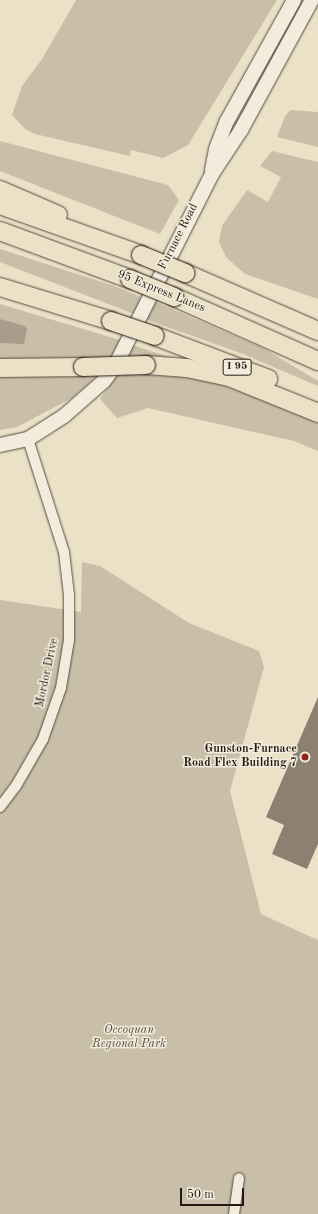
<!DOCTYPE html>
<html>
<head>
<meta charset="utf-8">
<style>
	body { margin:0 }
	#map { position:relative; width:318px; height:1214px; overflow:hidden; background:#eae1c7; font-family:"Old Standard TT",serif }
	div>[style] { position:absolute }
	.green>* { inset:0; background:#c9bfa9 }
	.water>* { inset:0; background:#a79d8a }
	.building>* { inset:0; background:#8c8171 }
	.roads { filter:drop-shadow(0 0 1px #574a41) drop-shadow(0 0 1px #574a41) }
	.minor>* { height:10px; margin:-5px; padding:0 5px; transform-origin:5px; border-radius:5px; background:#f1ecdb }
	.secondary>* { height:14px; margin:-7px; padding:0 7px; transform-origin:7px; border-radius:7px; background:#f1ecdb }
	.motorway>* { height:18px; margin:-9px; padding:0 9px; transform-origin:9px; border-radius:9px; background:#eae1c7 }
	.bridges { filter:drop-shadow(0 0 1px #261814) drop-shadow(0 0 1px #261814) }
	.motorway-bridge>* { height:18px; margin:-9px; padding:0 9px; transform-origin:9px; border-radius:9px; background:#eae1c7 }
	.dots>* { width:11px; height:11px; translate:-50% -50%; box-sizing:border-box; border:2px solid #f1ecdb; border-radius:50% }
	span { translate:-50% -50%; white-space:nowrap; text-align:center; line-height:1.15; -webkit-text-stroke:3px #f1ecdb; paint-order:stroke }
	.shield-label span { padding:1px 3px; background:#f1ecdb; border:1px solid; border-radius:3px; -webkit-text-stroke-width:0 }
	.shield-label { font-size:11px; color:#261814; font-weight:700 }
	.street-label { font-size:12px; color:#261814 }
	.poi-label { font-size:12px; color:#261814; font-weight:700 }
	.right { translate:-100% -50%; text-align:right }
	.park-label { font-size:12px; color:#574a41; font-style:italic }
	.scale { position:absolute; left:180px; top:1188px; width:64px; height:18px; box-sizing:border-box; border:2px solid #261814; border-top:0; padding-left:5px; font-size:12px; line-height:14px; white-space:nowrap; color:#261814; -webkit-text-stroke:3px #f1ecdb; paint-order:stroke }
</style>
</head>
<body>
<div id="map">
	<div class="green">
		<div style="clip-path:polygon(76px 0,277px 0,188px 145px,163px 158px,131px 150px,130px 156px,35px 134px,25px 129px,12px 115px,22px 86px,42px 59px)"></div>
		<div style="clip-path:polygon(291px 110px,318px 112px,318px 147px,277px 137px,285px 116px)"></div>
		<div style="clip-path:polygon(0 141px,168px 185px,179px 200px,160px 234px,0 171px)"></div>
		<div style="clip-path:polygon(272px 151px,318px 162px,318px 299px,245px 274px,226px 257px,219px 242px,222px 226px,247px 190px,268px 202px,281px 177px,260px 166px)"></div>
		<div style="clip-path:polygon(0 249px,114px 286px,143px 298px,134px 314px,0 262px)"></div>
		<div style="clip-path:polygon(153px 301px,263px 348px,318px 381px,318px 386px,243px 354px,145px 319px)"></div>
		<div style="clip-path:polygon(0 304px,120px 340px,112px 357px,0 361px)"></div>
		<div style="clip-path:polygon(132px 345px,179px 360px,128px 359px)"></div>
		<div style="clip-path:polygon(119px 373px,175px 373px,229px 385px,277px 403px,318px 423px,318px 451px,294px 441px,148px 408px,117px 418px,100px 399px)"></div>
		<div style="clip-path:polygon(98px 375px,72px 398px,17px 427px,0 430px,0 376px)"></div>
		<div style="clip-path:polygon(82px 562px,100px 566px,189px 623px,259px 651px,264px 667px,230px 791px,261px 914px,318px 940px,318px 1214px,0 1214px,0 600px,81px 612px)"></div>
	</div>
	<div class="water">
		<div style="clip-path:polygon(0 319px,25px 326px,27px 329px,24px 344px,0 343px)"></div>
	</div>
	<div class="building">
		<div style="clip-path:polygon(318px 697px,318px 844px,307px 869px,272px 854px,284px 825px,266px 817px)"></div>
	</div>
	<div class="roads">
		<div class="minor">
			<div style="left:0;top:807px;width:26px;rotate:-53deg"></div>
			<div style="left:16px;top:786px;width:54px;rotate:-60.1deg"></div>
			<div style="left:43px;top:739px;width:54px;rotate:-70.6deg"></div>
			<div style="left:61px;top:688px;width:49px;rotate:-80.5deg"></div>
			<div style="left:69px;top:640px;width:45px;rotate:-90deg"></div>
			<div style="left:69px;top:595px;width:43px;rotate:-96.6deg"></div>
			<div style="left:64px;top:552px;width:119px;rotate:-107.7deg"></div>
			<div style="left:234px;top:1214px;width:36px;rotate:-82deg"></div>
		</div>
		<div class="secondary">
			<div style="left:212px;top:170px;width:21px;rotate:-79deg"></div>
			<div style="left:216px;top:149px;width:30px;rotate:-69deg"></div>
			<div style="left:227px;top:121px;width:138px;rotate:-61deg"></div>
			<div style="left:0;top:445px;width:29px;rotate:-12deg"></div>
			<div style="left:28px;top:439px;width:43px;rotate:-32.6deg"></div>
			<div style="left:64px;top:416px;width:53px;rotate:-41.2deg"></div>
			<div style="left:104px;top:381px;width:19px;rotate:-54deg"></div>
			<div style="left:115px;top:366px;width:215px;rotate:-63.2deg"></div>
			<div style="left:212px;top:174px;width:53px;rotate:-56.6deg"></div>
			<div style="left:241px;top:130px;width:148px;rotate:-61.4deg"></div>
		</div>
		<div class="motorway">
			<div style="left:0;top:190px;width:63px;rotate:23.3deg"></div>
			<div style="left:0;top:205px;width:150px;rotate:19.5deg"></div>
			<div style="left:0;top:231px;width:139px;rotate:20.3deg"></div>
			<div style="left:185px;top:273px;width:145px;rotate:23.6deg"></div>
			<div style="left:0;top:287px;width:116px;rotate:17deg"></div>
			<div style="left:174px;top:297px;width:158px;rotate:24deg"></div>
			<div style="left:155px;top:336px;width:121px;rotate:20.8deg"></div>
			<div style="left:146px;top:365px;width:41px;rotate:4.2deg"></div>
			<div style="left:187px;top:368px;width:43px;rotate:12.1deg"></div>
			<div style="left:229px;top:377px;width:96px;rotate:22deg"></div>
			<div style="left:0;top:368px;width:83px;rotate:-0.7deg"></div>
		</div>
	</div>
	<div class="bridges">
		<div class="motorway-bridge">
			<div style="left:141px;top:255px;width:48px;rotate:22.2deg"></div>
			<div style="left:130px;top:279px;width:48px;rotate:22.2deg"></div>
			<div style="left:111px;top:321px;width:46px;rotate:18.8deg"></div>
			<div style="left:83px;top:367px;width:63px;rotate:-1.8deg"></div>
		</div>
	</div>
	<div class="dots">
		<div style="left:305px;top:757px;background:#8f2418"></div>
	</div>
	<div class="shield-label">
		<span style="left:237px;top:367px">I 95</span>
	</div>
	<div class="street-label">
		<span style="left:179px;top:237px;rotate:-63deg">Furnace Road</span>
		<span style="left:161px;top:292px;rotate:22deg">95 Express Lanes</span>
		<span style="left:48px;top:673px;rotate:-78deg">Mordor Drive</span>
	</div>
	<div class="poi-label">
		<span class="right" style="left:297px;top:757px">Gunston-Furnace<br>Road Flex Building 7</span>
	</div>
	<div class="park-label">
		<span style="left:129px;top:1038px">Occoquan<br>Regional Park</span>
	</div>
	<div class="scale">50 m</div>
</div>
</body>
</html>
